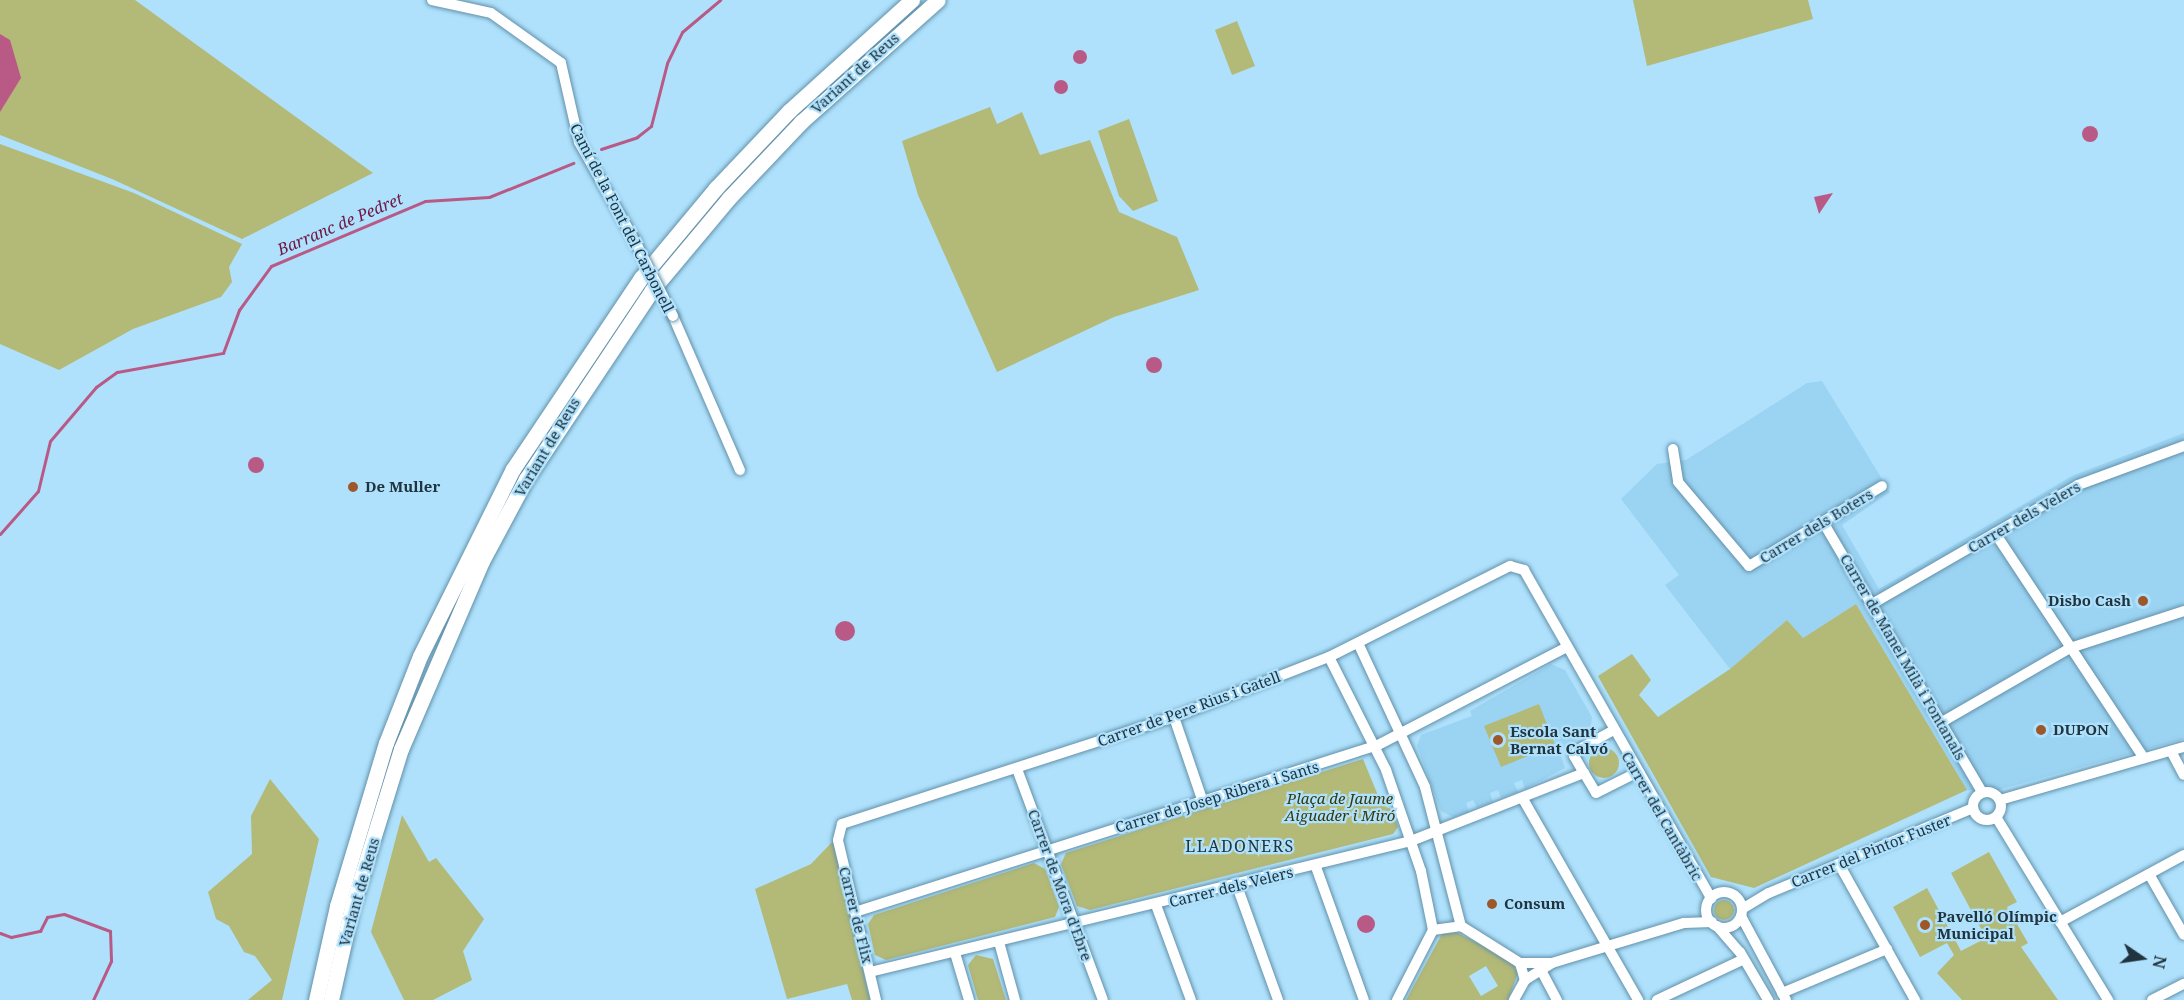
<!DOCTYPE html>
<html>
<head>
<meta charset="utf-8">
<style>
	body { margin:0 }
	#map { position:relative; width:2184px; height:1000px; overflow:hidden; background:#afe1fc; font-family:"Noto Serif",serif }
	div>[style] { position:absolute }
	.built>* { inset:0; background:#9bd3f2 }
	.green>* { inset:0; background:#b3b977 }
	.round { border-radius:50% }
	.water>* { inset:0; background:#b95a86 }
	.stream>* { height:3px; margin:-1.5px; padding:0 1.5px; transform-origin:1.5px; border-radius:1.5px; background:#b95a86 }
	.roads { filter:drop-shadow(0 0 2px #6291aa) drop-shadow(0 0 2px #6291aa) }
	.minor>* { height:10px; margin:-5px; padding:0 5px; transform-origin:5px; border-radius:5px; background:#fff }
	.minor>.ring { margin:-5px; padding:0; box-sizing:content-box; background:none; border:10px solid #fff; border-radius:50% }
	.highway>* { height:15px; margin:-7.5px; padding:0 7.5px; transform-origin:7.5px; border-radius:7.5px; background:#fff }
	.bridges { filter:drop-shadow(0 0 2px #6291aa) drop-shadow(0 0 2px #6291aa) }
	.minor-bridge>* { height:10px; margin:-5px; padding:0 5px; transform-origin:5px; border-radius:5px; background:#fff }
	.dots>* { width:16px; height:16px; translate:-50% -50%; box-sizing:border-box; border:3px solid #afe1fc; border-radius:50% }
	span { translate:-50% -50%; white-space:nowrap; text-align:center; line-height:1.15; -webkit-text-stroke:4.5px #afe1fc; paint-order:stroke }
	.street-label { font-size:15px; color:#20343f }
	.poi-label { font-size:15px; color:#20343f; font-weight:700 }
	.left { translate:0 -50%; text-align:left }
	.right { translate:-100% -50%; text-align:right }
	.park-label { font-size:15px; color:#36380a; font-style:italic }
	.water-label { font-size:16px; color:#6f1746; font-style:italic }
	.neighbourhood-label { font-size:16px; color:#20343f; letter-spacing:1.5px }
	.north { position:absolute; left:2112px; top:928px; width:60px; height:60px; -webkit-text-stroke:4px #afe1fc; paint-order:stroke; rotate:103deg; font-size:16px; font-weight:700; line-height:24px; text-align:center; color:#20343f }
	.north::after { content:''; display:block; margin:auto; width:21px; height:27px; background:#20343f; clip-path:polygon(50% 0,100% 100%,50% 72%,0 100%) }
</style>
</head>
<body>
<div id="map">
	<div class="built">
		<div style="clip-path:polygon(1822px 381px,1890px 492px,1842px 525px,1879px 589px,2072px 476px,2184px 433px,2184px 739px,1998px 790px,1967px 790px,1856px 604px,1803px 638px,1787px 620px,1730px 669px,1665px 585px,1679px 575px,1621px 499px,1657px 464px,1686px 460px,1807px 383px)"></div>
		<div style="clip-path:polygon(1551px 664px,1565px 670px,1592px 717px,1590px 732px,1559px 750px,1565px 768px,1525px 789px,1522px 780px,1514px 783px,1518px 792px,1501px 798px,1498px 790px,1490px 793px,1493px 802px,1477px 808px,1473px 800px,1466px 803px,1469px 812px,1453px 817px,1441px 811px,1417px 746px,1421px 735px,1472px 716px,1470px 711px)"></div>
	</div>
	<div class="green">
		<div style="clip-path:polygon(0 0,135px 0,373px 173px,242px 239px,112px 179px,0 135px)"></div>
		<div style="clip-path:polygon(1633px 0,1808px 0,1813px 19px,1647px 66px)"></div>
		<div style="clip-path:polygon(1237px 21px,1255px 66px,1232px 75px,1215px 30px)"></div>
		<div style="clip-path:polygon(990px 107px,997px 124px,1022px 112px,1040px 155px,1090px 140px,1119px 212px,1177px 237px,1199px 290px,1114px 317px,997px 372px,918px 195px,902px 141px)"></div>
		<div style="clip-path:polygon(1129px 119px,1158px 201px,1133px 211px,1119px 196px,1098px 131px)"></div>
		<div style="clip-path:polygon(0 144px,134px 193px,242px 244px,229px 267px,232px 282px,221px 297px,133px 329px,59px 370px,0 344px)"></div>
		<div style="clip-path:polygon(1856px 604px,1967px 790px,1754px 888px,1711px 877px,1598px 676px,1632px 654px,1651px 680px,1639px 695px,1658px 717px,1730px 669px,1787px 620px,1803px 638px)"></div>
		<div style="clip-path:polygon(1539px 704px,1555px 745px,1501px 767px,1484px 726px)"></div>
		<div class="round" style="left:1589px;top:748px;width:30px;height:30px"></div>
		<div style="clip-path:polygon(1363px 759px,1382px 805px,1393px 810px,1398px 827px,1393px 834px,1090px 910px,1077px 906px,1061px 864px,1066px 853px)"></div>
		<div style="clip-path:polygon(270px 779px,319px 839px,282px 1000px,248px 1000px,272px 980px,255px 956px,244px 952px,229px 926px,216px 919px,208px 892px,252px 854px,251px 816px)"></div>
		<div style="clip-path:polygon(402px 815px,429px 862px,436px 858px,484px 919px,463px 951px,472px 980px,433px 1000px,404px 1000px,371px 932px)"></div>
		<div style="clip-path:polygon(833px 841px,870px 1000px,852px 1000px,847px 984px,787px 999px,755px 889px,811px 864px)"></div>
		<div style="clip-path:polygon(1989px 852px,2017px 902px,2007px 907px,2028px 943px,2021px 947px,2058px 1000px,1962px 1000px,1937px 973px,1954px 955px,1947px 943px,1920px 957px,1893px 907px,1927px 888px,1961px 951px,1986px 938px,1951px 873px)"></div>
		<div style="clip-path:polygon(1034px 863px,1045px 869px,1059px 907px,1055px 917px,886px 960px,875px 955px,868px 924px,874px 915px)"></div>
		<div class="round" style="left:1714px;top:900px;width:20px;height:20px"></div>
		<div style="clip-path:polygon(evenodd,1443px 932px,1458px 933px,1510px 960px,1518px 973px,1508px 1000px,1406px 1000px,1443px 932px,1486px 966px,1498px 986px,1481px 996px,1469px 976px,1486px 966px)"></div>
		<div style="clip-path:polygon(976px 955px,993px 959px,1006px 1000px,978px 1000px,968px 965px)"></div>
	</div>
	<div class="water">
		<div style="clip-path:polygon(0 34px,10px 40px,21px 78px,0 112px)"></div>
		<div class="round" style="left:1073px;top:50px;width:14px;height:14px"></div>
		<div class="round" style="left:1054px;top:80px;width:14px;height:14px"></div>
		<div class="round" style="left:2082px;top:126px;width:16px;height:16px"></div>
		<div style="clip-path:polygon(1833px 193px,1819px 214px,1814px 197px)"></div>
		<div class="round" style="left:1146px;top:357px;width:16px;height:16px"></div>
		<div class="round" style="left:248px;top:457px;width:16px;height:16px"></div>
		<div class="round" style="left:835px;top:621px;width:20px;height:20px"></div>
		<div class="round" style="left:1357px;top:915px;width:18px;height:18px"></div>
	</div>
	<div class="stream">
		<div style="left:601px;top:149px;width:38px;rotate:-18deg"></div>
		<div style="left:637px;top:137px;width:18px;rotate:-38deg"></div>
		<div style="left:651px;top:126px;width:65px;rotate:-75.7deg"></div>
		<div style="left:667px;top:63px;width:34px;rotate:-64deg"></div>
		<div style="left:682px;top:32px;width:50px;rotate:-40.1deg"></div>
		<div style="left:0;top:534px;width:57px;rotate:-48.5deg"></div>
		<div style="left:38px;top:491px;width:51px;rotate:-76.5deg"></div>
		<div style="left:50px;top:441px;width:71px;rotate:-49.6deg"></div>
		<div style="left:96px;top:387px;width:26px;rotate:-36deg"></div>
		<div style="left:117px;top:372px;width:108px;rotate:-10.2deg"></div>
		<div style="left:223px;top:353px;width:46px;rotate:-69.6deg"></div>
		<div style="left:239px;top:310px;width:54px;rotate:-54deg"></div>
		<div style="left:271px;top:266px;width:167px;rotate:-22.9deg"></div>
		<div style="left:425px;top:201px;width:64px;rotate:-3.6deg"></div>
		<div style="left:489px;top:197px;width:91px;rotate:-22deg"></div>
		<div style="left:0;top:933px;width:12px;rotate:20deg"></div>
		<div style="left:11px;top:937px;width:30px;rotate:-12deg"></div>
		<div style="left:40px;top:931px;width:16px;rotate:-63deg"></div>
		<div style="left:47px;top:917px;width:17px;rotate:-10deg"></div>
		<div style="left:64px;top:914px;width:49px;rotate:20.3deg"></div>
		<div style="left:110px;top:931px;width:30px;rotate:88deg"></div>
		<div style="left:111px;top:961px;width:43px;rotate:114.8deg"></div>
	</div>
	<div class="roads">
		<div class="minor">
			<div style="left:432px;top:0;width:60px;rotate:12.4deg"></div>
			<div style="left:491px;top:13px;width:86px;rotate:35.5deg"></div>
			<div style="left:561px;top:63px;width:81px;rotate:77.2deg"></div>
			<div style="left:579px;top:142px;width:114px;rotate:60.5deg"></div>
			<div style="left:673px;top:316px;width:168px;rotate:66.5deg"></div>
			<div style="left:1673px;top:449px;width:33px;rotate:81deg"></div>
			<div style="left:1678px;top:482px;width:110px;rotate:49.8deg"></div>
			<div style="left:1749px;top:566px;width:155px;rotate:-31deg"></div>
			<div style="left:1823px;top:522px;width:313px;rotate:59.5deg"></div>
			<div style="left:1995px;top:533px;width:270px;rotate:56.5deg"></div>
			<div style="left:1872px;top:604px;width:238px;rotate:-30deg"></div>
			<div style="left:2078px;top:485px;width:113px;rotate:-20.2deg"></div>
			<div style="left:1358px;top:643px;width:159px;rotate:65deg"></div>
			<div style="left:1425px;top:787px;width:144px;rotate:75.5deg"></div>
			<div style="left:1329px;top:657px;width:127px;rotate:63.2deg"></div>
			<div style="left:1386px;top:770px;width:107px;rotate:70.9deg"></div>
			<div style="left:1421px;top:871px;width:60px;rotate:78.5deg"></div>
			<div style="left:1174px;top:717px;width:90px;rotate:71.2deg"></div>
			<div style="left:1942px;top:722px;width:148px;rotate:-30deg"></div>
			<div style="left:2070px;top:648px;width:120px;rotate:-18deg"></div>
			<div style="left:1612px;top:731px;width:39px;rotate:151deg"></div>
			<div style="left:1578px;top:750px;width:7px;rotate:124deg"></div>
			<div style="left:1574px;top:756px;width:20px;rotate:60deg"></div>
			<div style="left:1584px;top:773px;width:23px;rotate:59deg"></div>
			<div style="left:1596px;top:793px;width:45px;rotate:-26.6deg"></div>
			<div style="left:2171px;top:751px;width:27px;rotate:62deg"></div>
			<div style="left:1017px;top:769px;width:246px;rotate:69.6deg"></div>
			<div class="ring" style="left:1973px;top:792px;width:18px;height:18px"></div>
			<div style="left:1523px;top:799px;width:232px;rotate:60.2deg"></div>
			<div style="left:2000px;top:800px;width:191px;rotate:-16.1deg"></div>
			<div style="left:1996px;top:817px;width:215px;rotate:58.5deg"></div>
			<div style="left:1839px;top:864px;width:156px;rotate:60.8deg"></div>
			<div style="left:1316px;top:867px;width:141px;rotate:70.2deg"></div>
			<div style="left:2149px;top:874px;width:70px;rotate:60.2deg"></div>
			<div style="left:1237px;top:886px;width:121px;rotate:70.2deg"></div>
			<div class="ring" style="left:1706px;top:892px;width:26px;height:26px"></div>
			<div style="left:1156px;top:905px;width:101px;rotate:69.8deg"></div>
			<div style="left:1742px;top:909px;width:31px;rotate:-31deg"></div>
			<div style="left:1769px;top:893px;width:221px;rotate:-22.6deg"></div>
			<div style="left:855px;top:912px;width:549px;rotate:-17.71deg"></div>
			<div style="left:1378px;top:745px;width:211px;rotate:-27.4deg"></div>
			<div style="left:1741px;top:916px;width:95px;rotate:61.8deg"></div>
			<div style="left:2060px;top:922px;width:141px;rotate:-28.4deg"></div>
			<div style="left:1717px;top:926px;width:35px;rotate:49deg"></div>
			<div style="left:1740px;top:952px;width:56px;rotate:59.7deg"></div>
			<div style="left:999px;top:942px;width:60px;rotate:74.6deg"></div>
			<div style="left:955px;top:953px;width:49px;rotate:73.4deg"></div>
			<div style="left:1520px;top:963px;width:32px"></div>
			<div style="left:1552px;top:963px;width:138px;rotate:-16.9deg"></div>
			<div style="left:1684px;top:923px;width:28px;rotate:-2deg"></div>
			<div style="left:870px;top:972px;width:557px;rotate:-13.61deg"></div>
			<div style="left:1411px;top:841px;width:186px;rotate:-21.5deg"></div>
			<div style="left:1542px;top:972px;width:32px;rotate:62deg"></div>
			<div style="left:1525px;top:980px;width:32px;rotate:-32deg"></div>
			<div style="left:1782px;top:993px;width:114px;rotate:-22.7deg"></div>
			<div style="left:876px;top:1000px;width:164px;rotate:-103.4deg"></div>
			<div style="left:838px;top:840px;width:16px;rotate:-76deg"></div>
			<div style="left:842px;top:824px;width:349px;rotate:-17.9deg"></div>
			<div style="left:1174px;top:717px;width:166px;rotate:-21.2deg"></div>
			<div style="left:1329px;top:657px;width:203px;rotate:-26.7deg"></div>
			<div style="left:1510px;top:566px;width:15px;rotate:16deg"></div>
			<div style="left:1524px;top:570px;width:378px;rotate:60.3deg"></div>
			<div style="left:1397px;top:1000px;width:79px;rotate:-62.8deg"></div>
			<div style="left:1433px;top:930px;width:28px;rotate:-8deg"></div>
			<div style="left:1461px;top:926px;width:70px;rotate:32.1deg"></div>
			<div style="left:1520px;top:963px;width:18px;rotate:74deg"></div>
			<div style="left:1525px;top:980px;width:23px;rotate:119deg"></div>
			<div style="left:1657px;top:1000px;width:96px;rotate:-25.2deg"></div>
			<div style="left:2152px;top:1000px;width:36px;rotate:-27deg"></div>
		</div>
		<div class="highway">
			<div style="left:316px;top:1000px;width:96px;rotate:-77.4deg"></div>
			<div style="left:337px;top:906px;width:170px;rotate:-73.3deg"></div>
			<div style="left:386px;top:743px;width:93px;rotate:-68.7deg"></div>
			<div style="left:420px;top:656px;width:209px;rotate:-63.6deg"></div>
			<div style="left:513px;top:469px;width:230px;rotate:-56.2deg"></div>
			<div style="left:641px;top:278px;width:117px;rotate:-50.2deg"></div>
			<div style="left:716px;top:188px;width:106px;rotate:-46.5deg"></div>
			<div style="left:789px;top:111px;width:166px;rotate:-42.1deg"></div>
			<div style="left:331px;top:1000px;width:95px;rotate:-77.3deg"></div>
			<div style="left:352px;top:907px;width:165px;rotate:-72.8deg"></div>
			<div style="left:401px;top:749px;width:205px;rotate:-66.7deg"></div>
			<div style="left:482px;top:561px;width:93px;rotate:-61.8deg"></div>
			<div style="left:526px;top:479px;width:227px;rotate:-56.3deg"></div>
			<div style="left:652px;top:290px;width:120px;rotate:-50.1deg"></div>
			<div style="left:729px;top:198px;width:105px;rotate:-46.5deg"></div>
			<div style="left:801px;top:122px;width:183px;rotate:-41.7deg"></div>
		</div>
	</div>
	<div class="bridges">
		<div class="minor-bridge">
			<div style="left:635px;top:241px;width:84px;rotate:63.1deg"></div>
		</div>
	</div>
	<div class="dots">
		<div style="left:353px;top:487px;background:#9c582a"></div>
		<div style="left:2143px;top:601px;background:#9c582a"></div>
		<div style="left:2041px;top:730px;background:#9c582a"></div>
		<div style="left:1498px;top:740px;background:#9c582a"></div>
		<div style="left:1492px;top:904px;background:#9c582a"></div>
		<div style="left:1925px;top:925px;background:#9c582a"></div>
	</div>
	<div class="street-label">
		<span style="left:855px;top:73px;rotate:-42deg">Variant de Reus</span>
		<span style="left:622px;top:218px;rotate:63deg">Camí de la Font del Carbonell</span>
		<span style="left:547px;top:447px;rotate:-59deg">Variant de Reus</span>
		<span style="left:2024px;top:517px;rotate:-30deg">Carrer dels Velers</span>
		<span style="left:1816px;top:526px;rotate:-31deg">Carrer dels Boters</span>
		<span style="left:1903px;top:657px;rotate:60deg">Carrer de Manel Milà i Fontanals</span>
		<span style="left:1189px;top:709px;rotate:-20deg">Carrer de Pere Rius i Gatell</span>
		<span style="left:1217px;top:797px;rotate:-17deg">Carrer de Josep Ribera i Sants</span>
		<span style="left:1662px;top:816px;rotate:60deg">Carrer del Cantàbric</span>
		<span style="left:1871px;top:851px;rotate:-22deg">Carrer del Pintor Fuster</span>
		<span style="left:1060px;top:885px;rotate:70deg">Carrer de Mora d'Ebre</span>
		<span style="left:1231px;top:887px;rotate:-14deg">Carrer dels Velers</span>
		<span style="left:359px;top:892px;rotate:-74deg">Variant de Reus</span>
		<span style="left:856px;top:915px;rotate:76deg">Carrer de Flix</span>
	</div>
	<div class="poi-label">
		<span class="left" style="left:365px;top:487px">De Muller</span>
		<span class="right" style="left:2131px;top:601px">Disbo Cash</span>
		<span class="left" style="left:2053px;top:730px">DUPON</span>
		<span class="left" style="left:1510px;top:740px">Escola Sant<br>Bernat Calvó</span>
		<span class="left" style="left:1504px;top:904px">Consum</span>
		<span class="left" style="left:1937px;top:925px">Pavelló Olímpic<br>Municipal</span>
	</div>
	<div class="park-label">
		<span style="left:1340px;top:807px">Plaça de Jaume<br>Aiguader i Miró</span>
	</div>
	<div class="water-label">
		<span style="left:340px;top:224px;rotate:-23deg">Barranc de Pedret</span>
	</div>
	<div class="neighbourhood-label">
		<span style="left:1240px;top:846px">LLADONERS</span>
	</div>
	<div class="north">N</div>
</div>
</body>
</html>
